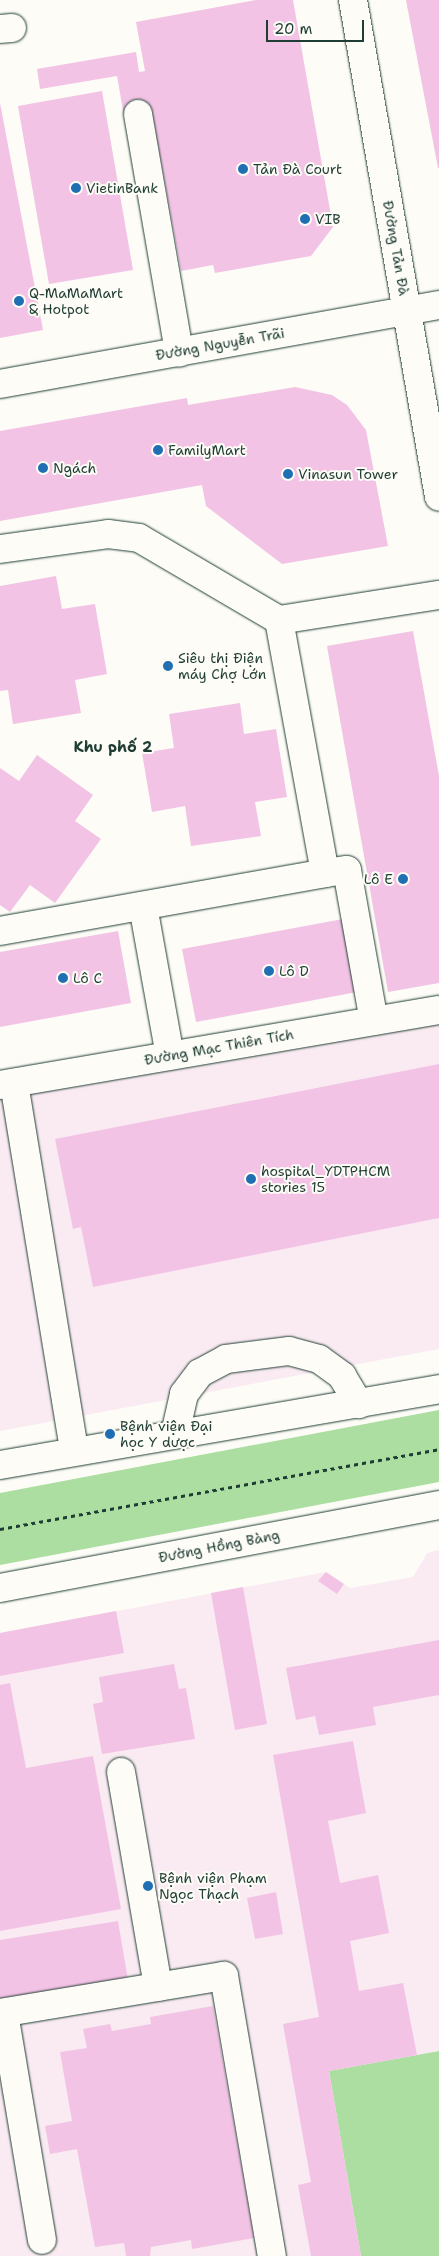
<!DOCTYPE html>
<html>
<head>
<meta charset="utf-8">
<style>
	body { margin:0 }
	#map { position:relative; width:439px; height:2256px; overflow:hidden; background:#fdfcf7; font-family:"Shantell Sans",sans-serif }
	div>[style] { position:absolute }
	.built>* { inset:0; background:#faebf2 }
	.green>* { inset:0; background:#abdea0 }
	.building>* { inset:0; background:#f2c3e5 }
	.path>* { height:3px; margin-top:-1.5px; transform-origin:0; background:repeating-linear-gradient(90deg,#1f3d34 0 4px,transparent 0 8px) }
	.roads { filter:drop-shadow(0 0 1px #1f3d34) drop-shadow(0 0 1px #1f3d34) }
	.minor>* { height:28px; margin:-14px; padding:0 14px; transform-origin:14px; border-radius:14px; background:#fdfcf7 }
	.major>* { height:28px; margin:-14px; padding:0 14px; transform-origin:14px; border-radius:14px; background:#fdfcf7 }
	.dots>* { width:14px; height:14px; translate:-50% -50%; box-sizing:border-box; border:2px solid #fdfcf7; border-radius:50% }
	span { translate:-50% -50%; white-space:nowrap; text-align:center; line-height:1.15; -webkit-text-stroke:4px #fdfcf7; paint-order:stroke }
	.poi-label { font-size:14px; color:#1f3d34 }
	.left { translate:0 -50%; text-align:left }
	.right { translate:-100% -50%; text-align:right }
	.street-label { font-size:14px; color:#1f3d34 }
	.neighbourhood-label { font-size:15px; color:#1f3d34; font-weight:700 }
	.scale { position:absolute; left:266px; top:20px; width:98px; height:22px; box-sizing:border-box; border:2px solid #1f3d34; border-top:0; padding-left:6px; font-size:15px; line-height:18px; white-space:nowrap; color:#1f3d34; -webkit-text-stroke:4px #fdfcf7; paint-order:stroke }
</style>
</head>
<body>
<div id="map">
	<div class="built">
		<div style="clip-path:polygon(439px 1023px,439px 1349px,0 1431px,0 1094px)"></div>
		<div style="clip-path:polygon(439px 1550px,439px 2051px,329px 2071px,361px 2256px,0 2256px,0 1633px,326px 1572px,350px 1588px,413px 1577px,427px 1553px)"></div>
	</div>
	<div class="green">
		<div style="clip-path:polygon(439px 1410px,439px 1482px,0 1565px,0 1493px)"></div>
		<div style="clip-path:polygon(439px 2051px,439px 2256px,361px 2256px,329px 2071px)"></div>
	</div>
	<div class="building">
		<div style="clip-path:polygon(256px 0,293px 0,333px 227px,311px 256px,215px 273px,213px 265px,181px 271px,152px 112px,124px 116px,117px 76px,40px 89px,37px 69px,136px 52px,139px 72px,145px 71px,136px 22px)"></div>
		<div style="clip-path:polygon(406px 0,439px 0,439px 168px,438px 168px)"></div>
		<div style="clip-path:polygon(102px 91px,133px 270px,49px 284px,18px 106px)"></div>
		<div style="clip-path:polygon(0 103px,43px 330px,0 338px)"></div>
		<div style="clip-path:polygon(295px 387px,332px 395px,347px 405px,366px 430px,388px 546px,282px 564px,206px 506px,202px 485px,0 521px,0 431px,187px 398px,188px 405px)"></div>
		<div style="clip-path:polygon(56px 576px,62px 609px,95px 604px,107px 674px,75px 680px,81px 713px,13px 724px,8px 690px,0 691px,0 586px)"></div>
		<div style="clip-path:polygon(413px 631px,439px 776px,439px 983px,388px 992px,327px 646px)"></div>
		<div style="clip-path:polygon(240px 703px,244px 734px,276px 729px,287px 797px,255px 802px,261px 836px,191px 846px,185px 806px,152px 812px,142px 753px,174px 748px,169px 714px)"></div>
		<div style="clip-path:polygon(37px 755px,93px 795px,75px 821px,101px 839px,55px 903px,30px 885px,10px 912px,0 905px,0 768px,19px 781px)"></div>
		<div style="clip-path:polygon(343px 919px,357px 992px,196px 1022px,182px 949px)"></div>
		<div style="clip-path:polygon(118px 931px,131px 1003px,0 1027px,0 952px)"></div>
		<div style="clip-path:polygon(439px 1064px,439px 1218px,93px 1287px,81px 1227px,73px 1229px,55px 1139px)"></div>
		<div style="clip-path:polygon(326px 1572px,344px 1584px,337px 1594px,318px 1581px)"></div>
		<div style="clip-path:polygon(243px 1587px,267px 1724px,235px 1730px,211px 1593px)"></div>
		<div style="clip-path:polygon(116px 1611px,124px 1653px,0 1676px,0 1633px)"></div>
		<div style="clip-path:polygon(439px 1640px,439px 1695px,373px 1707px,376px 1725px,319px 1735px,315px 1716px,296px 1720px,286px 1668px)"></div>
		<div style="clip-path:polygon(174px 1664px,179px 1689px,186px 1688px,195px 1739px,102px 1754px,93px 1704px,103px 1702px,99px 1677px)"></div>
		<div style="clip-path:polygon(10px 1683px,26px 1768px,93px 1756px,121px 1909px,0 1931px,0 1685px)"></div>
		<div style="clip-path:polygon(353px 1741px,366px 1813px,328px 1821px,340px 1883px,378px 1875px,389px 1933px,350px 1941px,359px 1991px,403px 1983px,417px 2055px,329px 2071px,361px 2256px,311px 2256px,298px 2185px,311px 2182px,283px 2024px,319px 2017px,273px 1755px)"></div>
		<div style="clip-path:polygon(276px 1892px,283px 1934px,255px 1939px,247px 1898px)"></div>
		<div style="clip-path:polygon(118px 1921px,128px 1980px,0 2002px,0 1940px)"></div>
		<div style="clip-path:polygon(213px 2006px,254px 2238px,192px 2249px,191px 2240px,151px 2247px,150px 2256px,126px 2256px,124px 2243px,95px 2247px,77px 2149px,50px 2154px,45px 2126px,72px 2121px,60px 2052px,87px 2048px,83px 2029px,110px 2024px,112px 2031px,151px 2024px,150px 2017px)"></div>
	</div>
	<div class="path">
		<div style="left:0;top:1529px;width:446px;rotate:-10.3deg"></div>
	</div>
	<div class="roads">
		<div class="minor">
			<div style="left:353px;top:0;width:504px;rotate:80.18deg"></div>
			<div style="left:0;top:29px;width:12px;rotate:-5deg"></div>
			<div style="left:138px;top:114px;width:242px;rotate:80.2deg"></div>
			<div style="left:0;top:549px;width:109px;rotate:-7.9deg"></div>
			<div style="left:108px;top:534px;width:31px;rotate:7deg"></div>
			<div style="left:139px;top:538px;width:162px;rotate:30.4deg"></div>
			<div style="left:279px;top:620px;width:162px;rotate:-8.9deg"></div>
			<div style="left:325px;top:873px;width:22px;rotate:-8deg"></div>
			<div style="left:347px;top:870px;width:153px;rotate:79.9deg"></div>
			<div style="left:143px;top:906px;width:152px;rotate:79.8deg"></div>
			<div style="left:0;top:931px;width:330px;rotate:-10.1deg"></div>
			<div style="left:325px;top:873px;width:257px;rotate:-100.3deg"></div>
			<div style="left:14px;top:1083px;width:373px;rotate:80.7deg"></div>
			<div style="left:0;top:1085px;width:445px;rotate:-9.7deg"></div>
			<div style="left:175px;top:1434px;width:41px;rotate:-77.3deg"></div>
			<div style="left:184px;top:1394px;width:26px;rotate:-53deg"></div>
			<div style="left:200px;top:1373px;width:30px;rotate:-28deg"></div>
			<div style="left:226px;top:1359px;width:64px;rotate:-7.2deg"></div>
			<div style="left:289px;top:1351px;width:31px;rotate:15deg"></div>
			<div style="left:319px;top:1359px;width:29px;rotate:36deg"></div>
			<div style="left:342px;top:1376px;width:33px;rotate:59deg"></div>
			<div style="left:121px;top:1772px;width:218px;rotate:80.2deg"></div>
			<div style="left:0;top:2013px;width:227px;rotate:-9.4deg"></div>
			<div style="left:224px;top:1976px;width:284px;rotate:80.3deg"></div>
			<div style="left:4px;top:2013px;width:230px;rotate:80.5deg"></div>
		</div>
		<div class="major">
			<div style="left:0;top:384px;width:446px;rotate:-10.2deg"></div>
			<div style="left:0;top:1465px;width:446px;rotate:-9.8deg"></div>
			<div style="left:0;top:1588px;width:447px;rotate:-10.7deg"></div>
		</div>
	</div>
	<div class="dots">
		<div style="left:243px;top:169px;background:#1f6fb2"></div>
		<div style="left:76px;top:188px;background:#1f6fb2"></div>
		<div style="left:305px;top:219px;background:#1f6fb2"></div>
		<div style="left:19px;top:301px;background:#1f6fb2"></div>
		<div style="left:158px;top:450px;background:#1f6fb2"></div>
		<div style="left:43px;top:468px;background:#1f6fb2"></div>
		<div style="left:288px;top:474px;background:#1f6fb2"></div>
		<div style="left:168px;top:666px;background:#1f6fb2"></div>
		<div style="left:403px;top:879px;background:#1f6fb2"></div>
		<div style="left:269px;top:971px;background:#1f6fb2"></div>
		<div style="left:63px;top:978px;background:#1f6fb2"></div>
		<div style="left:251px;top:1179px;background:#1f6fb2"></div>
		<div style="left:110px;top:1434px;background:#1f6fb2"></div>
		<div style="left:148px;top:1886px;background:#1f6fb2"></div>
	</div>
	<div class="poi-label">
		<span class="left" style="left:253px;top:169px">Tản Đà Court</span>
		<span class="left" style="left:86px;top:188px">VietinBank</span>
		<span class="left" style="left:315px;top:219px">VIB</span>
		<span class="left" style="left:29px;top:301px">Q-MaMaMart<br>&amp; Hotpot</span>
		<span class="left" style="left:168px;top:450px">FamilyMart</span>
		<span class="left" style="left:53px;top:468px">Ngách</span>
		<span class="left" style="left:298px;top:474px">Vinasun Tower</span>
		<span class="left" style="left:178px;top:666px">Siêu thị Điện<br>máy Chợ Lớn</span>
		<span class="right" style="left:393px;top:879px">Lô E</span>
		<span class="left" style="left:279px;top:971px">Lô D</span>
		<span class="left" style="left:73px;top:978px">Lô C</span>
		<span class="left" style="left:261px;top:1179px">hospital_YDTPHCM<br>stories 15</span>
		<span class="left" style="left:120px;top:1434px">Bệnh viện Đại<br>học Y dược</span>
		<span class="left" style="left:159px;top:1886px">Bệnh viện Phạm<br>Ngọc Thạch</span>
	</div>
	<div class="street-label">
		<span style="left:396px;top:248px;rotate:80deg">Đường Tản Đà</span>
		<span style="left:220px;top:344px;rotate:-10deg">Đường Nguyễn Trãi</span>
		<span style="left:219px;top:1047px;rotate:-10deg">Đường Mạc Thiên Tích</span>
		<span style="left:219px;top:1546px;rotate:-11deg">Đường Hồng Bàng</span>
	</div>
	<div class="neighbourhood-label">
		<span style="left:113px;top:748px">Khu phố 2</span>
	</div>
	<div class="scale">20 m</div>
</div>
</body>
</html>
